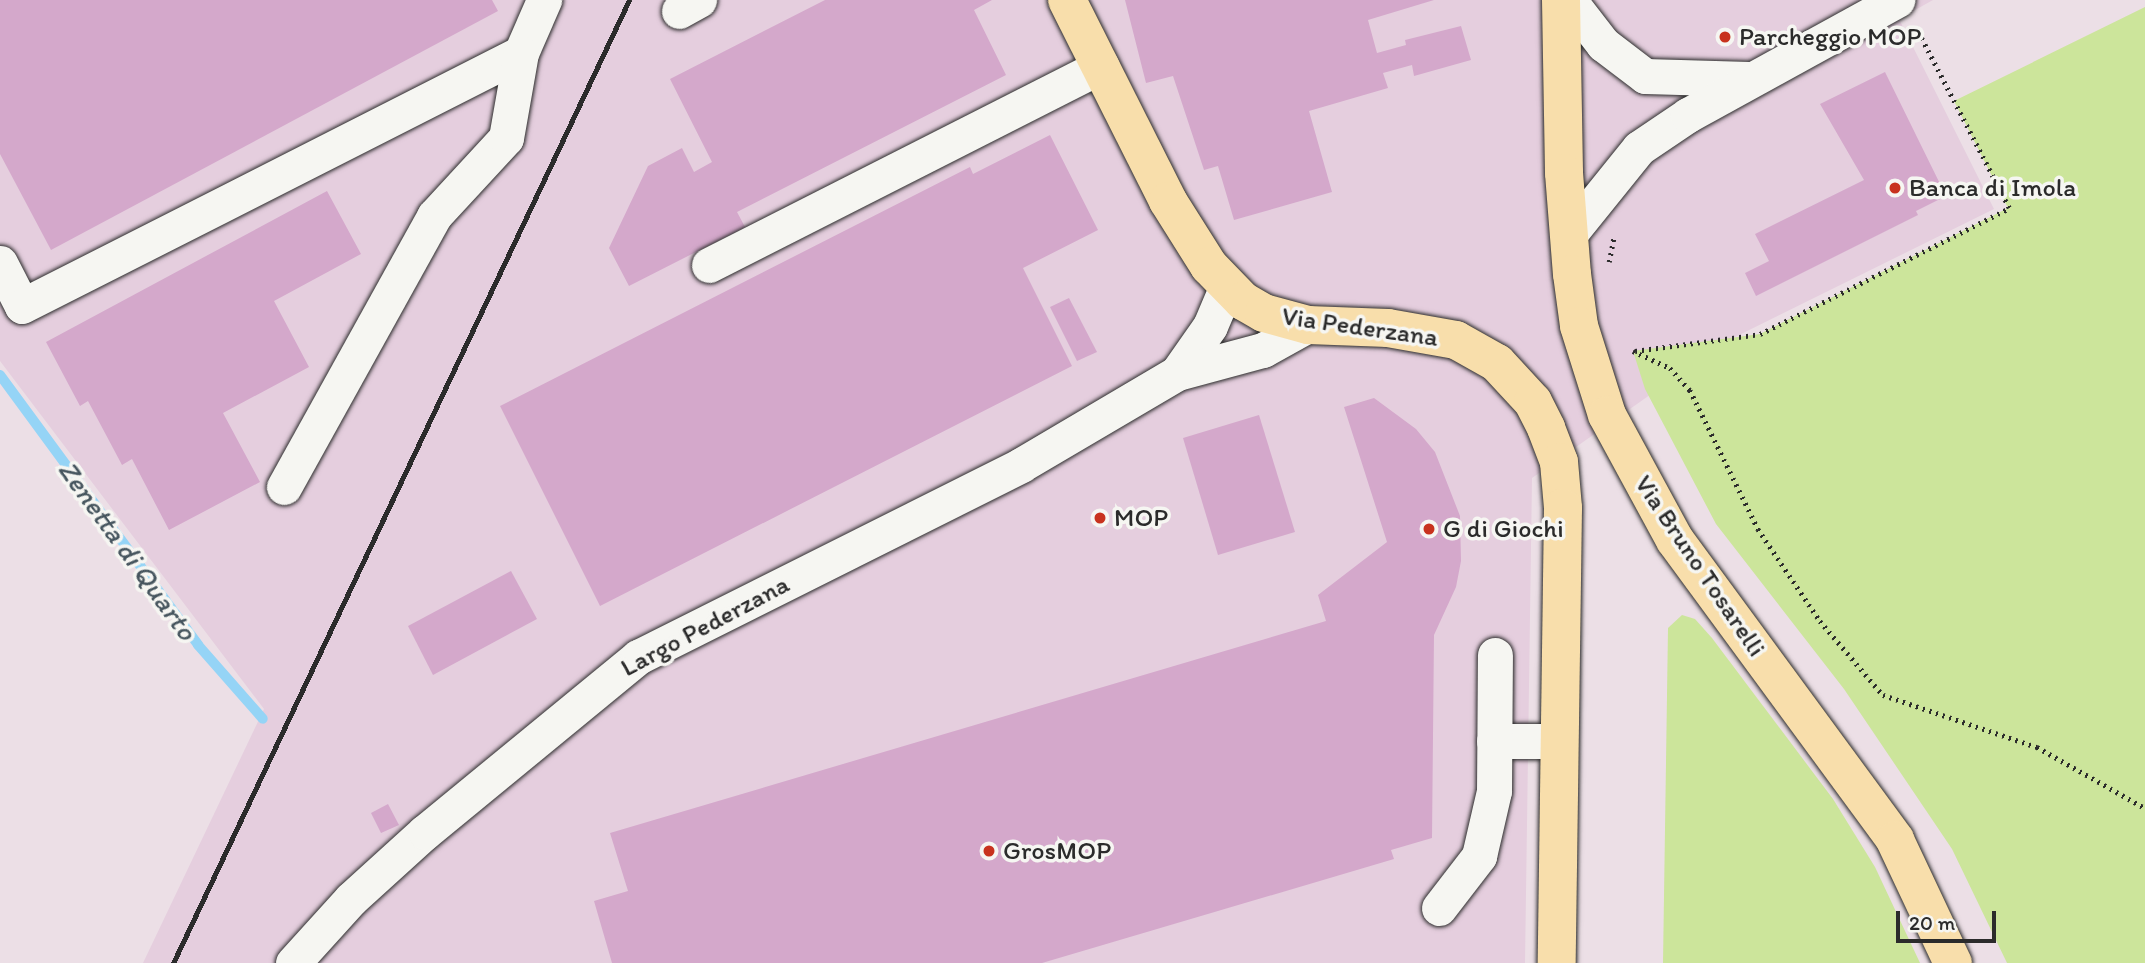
<!DOCTYPE html>
<html>
<head>
<meta charset="utf-8">
<style>
	body { margin:0 }
	#map { position:relative; width:2145px; height:963px; overflow:hidden; background:#ecdfe6; font-family:Itim,sans-serif }
	div>[style] { position:absolute }
	.built>* { inset:0; background:#e5cede }
	.green>* { inset:0; background:#cce59b }
	.stream>* { height:10px; margin:-5px; padding:0 5px; transform-origin:5px; border-radius:5px; background:#95d4f6 }
	.building>* { inset:0; background:#d4a8cb }
	.path>* { height:4.5px; margin-top:-2.25px; transform-origin:0; background:repeating-linear-gradient(90deg,#2b2b2b 0 2px,transparent 0 7px) }
	.roads { filter:drop-shadow(0 0 2px #2b2b2b) drop-shadow(0 0 2px #2b2b2b) }
	.minor>* { height:35px; margin:-17.5px; padding:0 17.5px; transform-origin:17.5px; border-radius:17.5px; background:#f6f6f2 }
	.major>* { height:38px; margin:-19px; padding:0 19px; transform-origin:19px; border-radius:19px; background:#f8deab }
	.rail>* { height:5px; margin:-2.5px; padding:0 2.5px; transform-origin:2.5px; border-radius:2.5px; background:#2b2b2b }
	.dots>* { width:19px; height:19px; translate:-50% -50%; box-sizing:border-box; border:4px solid #f6f6f2; border-radius:50% }
	span { translate:-50% -50%; white-space:nowrap; text-align:center; line-height:1.15; -webkit-text-stroke:7px #f6f6f2; paint-order:stroke }
	.poi-label { font-size:26px; color:#2b2b2b }
	.left { translate:0 -50%; text-align:left }
	.street-label { font-size:26px; color:#2b2b2b }
	.water-label { font-size:28px; color:#46555e; font-style:italic }
	.scale { position:absolute; left:1896px; top:911px; width:100px; height:32px; box-sizing:border-box; border:4px solid #2b2b2b; border-top:0; padding-left:9px; font-size:21px; line-height:24px; white-space:nowrap; color:#2b2b2b; -webkit-text-stroke:5px #f6f6f2; paint-order:stroke }
</style>
</head>
<body>
<div id="map">
	<div class="built">
		<div style="clip-path:polygon(0 0,1933px 0,1899px 19px,1994px 209px,1725px 342px,1532px 478px,1525px 963px,143px 963px,264px 709px,0 361px)"></div>
	</div>
	<div class="green">
		<div style="clip-path:polygon(2145px 7px,2145px 963px,2007px 963px,1952px 849px,1844px 689px,1716px 524px,1645px 389px,1633px 351px,1760px 334px,2008px 208px,1954px 101px)"></div>
		<div style="clip-path:polygon(1682px 615px,1695px 619px,1712px 638px,1833px 799px,1875px 867px,1920px 963px,1663px 963px,1668px 628px)"></div>
	</div>
	<div class="stream">
		<div style="left:0;top:375px;width:335px;rotate:53.7deg"></div>
		<div style="left:198px;top:645px;width:98px;rotate:48.7deg"></div>
	</div>
	<div class="building">
		<div style="clip-path:polygon(0 0,492px 0,498px 11px,51px 250px,0 154px)"></div>
		<div style="clip-path:polygon(825px 0,992px 0,974px 10px,1006px 75px,737px 212px,745px 227px,629px 286px,609px 248px,648px 166px,682px 148px,694px 172px,712px 162px,670px 79px)"></div>
		<div style="clip-path:polygon(1125px 0,1434px 0,1368px 20px,1377px 53px,1406px 45px,1405px 40px,1461px 26px,1471px 60px,1414px 76px,1412px 65px,1383px 73px,1388px 88px,1309px 111px,1332px 192px,1234px 220px,1218px 166px,1204px 170px,1173px 76px,1146px 83px)"></div>
		<div style="clip-path:polygon(1885px 72px,1946px 196px,1916px 211px,1918px 215px,1756px 296px,1745px 273px,1769px 261px,1755px 234px,1864px 180px,1820px 104px)"></div>
		<div style="clip-path:polygon(1050px 135px,1098px 230px,1023px 268px,1072px 366px,600px 606px,500px 406px,970px 167px,973px 174px)"></div>
		<div style="clip-path:polygon(327px 191px,361px 254px,274px 301px,309px 367px,223px 413px,260px 482px,169px 530px,132px 459px,122px 465px,88px 401px,80px 406px,46px 342px)"></div>
		<div style="clip-path:polygon(1069px 298px,1097px 352px,1077px 361px,1050px 307px)"></div>
		<div style="clip-path:polygon(1374px 398px,1416px 429px,1435px 452px,1460px 516px,1461px 561px,1456px 587px,1434px 635px,1432px 838px,1391px 850px,1394px 859px,1042px 963px,612px 963px,594px 901px,628px 891px,610px 833px,1326px 621px,1318px 595px,1387px 542px,1344px 407px)"></div>
		<div style="clip-path:polygon(1259px 415px,1295px 532px,1218px 555px,1183px 438px)"></div>
		<div style="clip-path:polygon(511px 571px,537px 619px,433px 675px,408px 626px)"></div>
		<div style="clip-path:polygon(388px 804px,399px 825px,381px 833px,371px 813px)"></div>
	</div>
	<div class="path">
		<div style="left:1609px;top:262px;width:26px;rotate:-79deg"></div>
		<div style="left:1633px;top:351px;width:41px;rotate:24.7deg"></div>
		<div style="left:1670px;top:368px;width:30px;rotate:48deg"></div>
		<div style="left:1690px;top:390px;width:155px;rotate:63.9deg"></div>
		<div style="left:1758px;top:529px;width:111px;rotate:56deg"></div>
		<div style="left:1820px;top:621px;width:97px;rotate:49.6deg"></div>
		<div style="left:1883px;top:695px;width:163px;rotate:18.7deg"></div>
		<div style="left:2037px;top:747px;width:124px;rotate:29.5deg"></div>
		<div style="left:1635px;top:351px;width:126px;rotate:-7.7deg"></div>
		<div style="left:1760px;top:334px;width:279px;rotate:-26.8deg"></div>
		<div style="left:2009px;top:208px;width:203px;rotate:-117.3deg"></div>
	</div>
	<div class="roads">
		<div class="minor">
			<div style="left:1569px;top:0;width:56px;rotate:52.3deg"></div>
			<div style="left:1603px;top:44px;width:53px;rotate:37.3deg"></div>
			<div style="left:1645px;top:76px;width:104px;rotate:1.7deg"></div>
			<div style="left:679px;top:11px;width:23px;rotate:-29deg"></div>
			<div style="left:1568px;top:236px;width:113px;rotate:-51.1deg"></div>
			<div style="left:1639px;top:148px;width:59px;rotate:-34deg"></div>
			<div style="left:1688px;top:115px;width:239px;rotate:-28.8deg"></div>
			<div style="left:0;top:263px;width:48px;rotate:62.9deg"></div>
			<div style="left:22px;top:306px;width:559px;rotate:-26.89deg"></div>
			<div style="left:521px;top:53px;width:58px;rotate:-66.5deg"></div>
			<div style="left:709px;top:265px;width:440px;rotate:-26.9deg"></div>
			<div style="left:1177px;top:373px;width:57px;rotate:-54.9deg"></div>
			<div style="left:1210px;top:326px;width:43px;rotate:-67deg"></div>
			<div style="left:284px;top:487px;width:310px;rotate:-61deg"></div>
			<div style="left:434px;top:216px;width:106px;rotate:-47.3deg"></div>
			<div style="left:506px;top:138px;width:86px;rotate:-80deg"></div>
			<div style="left:1494px;top:741px;width:66px"></div>
			<div style="left:1439px;top:908px;width:66px;rotate:-52.4deg"></div>
			<div style="left:1479px;top:856px;width:67px;rotate:-77deg"></div>
			<div style="left:1494px;top:791px;width:136px;rotate:-89.6deg"></div>
			<div style="left:293px;top:963px;width:86px;rotate:-47.8deg"></div>
			<div style="left:351px;top:899px;width:100px;rotate:-42.2deg"></div>
			<div style="left:425px;top:832px;width:276px;rotate:-39.4deg"></div>
			<div style="left:638px;top:657px;width:428px;rotate:-26.6deg"></div>
			<div style="left:1021px;top:465px;width:181px;rotate:-30.5deg"></div>
			<div style="left:1177px;top:373px;width:89px;rotate:-15deg"></div>
			<div style="left:1263px;top:350px;width:51px;rotate:-29.1deg"></div>
		</div>
		<div class="major">
			<div style="left:1067px;top:0;width:225px;rotate:63.3deg"></div>
			<div style="left:1168px;top:201px;width:77px;rotate:57.8deg"></div>
			<div style="left:1209px;top:266px;width:49px;rotate:45.8deg"></div>
			<div style="left:1243px;top:301px;width:24px;rotate:30deg"></div>
			<div style="left:1264px;top:313px;width:46px;rotate:15.3deg"></div>
			<div style="left:1308px;top:325px;width:80px;rotate:2.1deg"></div>
			<div style="left:1388px;top:328px;width:69px;rotate:10deg"></div>
			<div style="left:1456px;top:340px;width:47px;rotate:29.3deg"></div>
			<div style="left:1497px;top:363px;width:53px;rotate:47.3deg"></div>
			<div style="left:1533px;top:402px;width:29px;rotate:63deg"></div>
			<div style="left:1546px;top:428px;width:36px;rotate:69deg"></div>
			<div style="left:1559px;top:462px;width:46px;rotate:85deg"></div>
			<div style="left:1563px;top:508px;width:455px;rotate:90.8deg"></div>
			<div style="left:1561px;top:0;width:173px;rotate:89deg"></div>
			<div style="left:1564px;top:173px;width:101px;rotate:85.5deg"></div>
			<div style="left:1572px;top:274px;width:52px;rotate:82.3deg"></div>
			<div style="left:1579px;top:326px;width:93px;rotate:72.5deg"></div>
			<div style="left:1607px;top:415px;width:142px;rotate:61.5deg"></div>
			<div style="left:1675px;top:540px;width:372px;rotate:53.7deg"></div>
			<div style="left:1895px;top:840px;width:136px;rotate:64.8deg"></div>
		</div>
	</div>
	<div class="rail">
		<div style="left:173px;top:963px;width:1066px;rotate:-64.66deg"></div>
	</div>
	<div class="dots">
		<div style="left:1725px;top:37px;background:#c8321e"></div>
		<div style="left:1895px;top:188px;background:#c8321e"></div>
		<div style="left:1100px;top:518px;background:#c8321e"></div>
		<div style="left:1429px;top:529px;background:#c8321e"></div>
		<div style="left:989px;top:851px;background:#c8321e"></div>
	</div>
	<div class="poi-label">
		<span class="left" style="left:1739px;top:37px">Parcheggio MOP</span>
		<span class="left" style="left:1909px;top:188px">Banca di Imola</span>
		<span class="left" style="left:1114px;top:518px">MOP</span>
		<span class="left" style="left:1443px;top:529px">G di Giochi</span>
		<span class="left" style="left:1003px;top:851px">GrosMOP</span>
	</div>
	<div class="street-label">
		<span style="left:1360px;top:327px;rotate:8deg">Via Pederzana</span>
		<span style="left:1700px;top:566px;rotate:56deg">Via Bruno Tosarelli</span>
		<span style="left:705px;top:626px;rotate:-28deg">Largo Pederzana</span>
	</div>
	<div class="water-label">
		<span style="left:128px;top:550px;rotate:54deg">Zenetta di Quarto</span>
	</div>
	<div class="scale">20 m</div>
</div>
</body>
</html>
